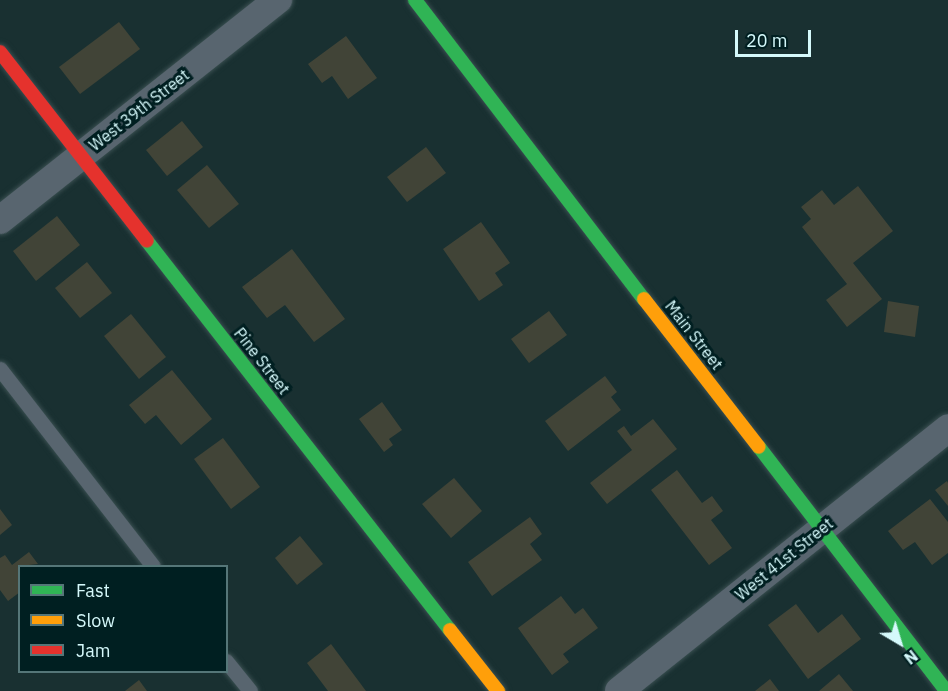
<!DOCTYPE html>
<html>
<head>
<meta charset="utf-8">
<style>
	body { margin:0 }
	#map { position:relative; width:948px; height:691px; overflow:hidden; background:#193031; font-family:"IBM Plex Sans",sans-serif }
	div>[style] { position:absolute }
	.building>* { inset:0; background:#414437 }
	.roads { filter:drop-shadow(0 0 2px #394e50) drop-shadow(0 0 2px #394e50) }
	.lane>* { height:15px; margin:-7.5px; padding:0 7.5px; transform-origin:7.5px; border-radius:7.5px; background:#58656f }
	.street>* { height:28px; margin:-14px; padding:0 14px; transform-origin:14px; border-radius:14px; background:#58656f }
	.fast>* { height:14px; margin:-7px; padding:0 7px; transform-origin:7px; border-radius:7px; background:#30b455 }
	.slow>* { height:14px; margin:-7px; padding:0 7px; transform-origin:7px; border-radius:7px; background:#ff9f0a }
	.jam>* { height:14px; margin:-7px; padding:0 7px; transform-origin:7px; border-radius:7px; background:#e5322d }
	span { translate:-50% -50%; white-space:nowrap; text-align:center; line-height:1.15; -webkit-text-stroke:6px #001f21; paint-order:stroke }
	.street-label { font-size:16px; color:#d5f9fb }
	.legend { position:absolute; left:18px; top:565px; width:210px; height:108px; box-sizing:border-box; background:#001f21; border:2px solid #557678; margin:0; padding:8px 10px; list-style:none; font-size:18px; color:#d5f9fb }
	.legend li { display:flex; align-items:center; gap:12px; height:30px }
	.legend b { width:30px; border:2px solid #557678 }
	.north { position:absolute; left:870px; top:613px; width:60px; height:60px; -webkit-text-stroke:4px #001f21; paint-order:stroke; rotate:142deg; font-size:16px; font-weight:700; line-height:24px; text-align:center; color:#d5f9fb }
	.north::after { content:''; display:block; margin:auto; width:21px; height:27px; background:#d5f9fb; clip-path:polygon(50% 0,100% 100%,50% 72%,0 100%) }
	.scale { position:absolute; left:735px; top:30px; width:76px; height:27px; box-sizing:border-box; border:3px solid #d5f9fb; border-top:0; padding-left:8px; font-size:18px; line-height:21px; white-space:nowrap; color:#d5f9fb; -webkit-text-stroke:4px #001f21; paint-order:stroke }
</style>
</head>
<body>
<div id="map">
	<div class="building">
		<div style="clip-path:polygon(119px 22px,140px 49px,80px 94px,59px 67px)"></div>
		<div style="clip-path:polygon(346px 36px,377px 78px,348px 99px,332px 76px,322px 83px,308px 64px)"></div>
		<div style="clip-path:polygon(182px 121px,203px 147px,167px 176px,146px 150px)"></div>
		<div style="clip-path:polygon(426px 147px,446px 173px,407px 202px,387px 177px)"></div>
		<div style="clip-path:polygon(207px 165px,239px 204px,209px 228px,177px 190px)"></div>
		<div style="clip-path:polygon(858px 186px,893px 231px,853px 263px,882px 299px,847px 327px,826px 300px,847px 284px,802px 227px,811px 219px,801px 207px,822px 190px,834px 205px)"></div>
		<div style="clip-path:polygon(57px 216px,80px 245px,36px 281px,13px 251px)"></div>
		<div style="clip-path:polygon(481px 222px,510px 263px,495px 273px,503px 285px,479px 301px,443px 249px)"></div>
		<div style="clip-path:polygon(292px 249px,345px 319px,314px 342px,285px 305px,267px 318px,242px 287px)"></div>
		<div style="clip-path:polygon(87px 262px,112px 293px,80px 318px,55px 288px)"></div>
		<div style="clip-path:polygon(888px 301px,919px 306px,915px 337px,884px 332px)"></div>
		<div style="clip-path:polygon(549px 311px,567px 335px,529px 363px,511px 339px)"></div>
		<div style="clip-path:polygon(131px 314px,166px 357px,139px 379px,104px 336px)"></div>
		<div style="clip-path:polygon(172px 370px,212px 419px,181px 445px,156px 415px,145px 424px,129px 405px)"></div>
		<div style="clip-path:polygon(605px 376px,617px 392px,611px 397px,621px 410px,568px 451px,545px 421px)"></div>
		<div style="clip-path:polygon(382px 402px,402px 430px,389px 439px,393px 445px,384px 452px,359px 419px)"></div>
		<div style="clip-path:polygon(653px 419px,677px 449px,607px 504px,590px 483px,632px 450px,617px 431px,624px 426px,631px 436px)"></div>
		<div style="clip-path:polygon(223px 438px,260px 487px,231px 509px,194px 459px)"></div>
		<div style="clip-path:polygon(677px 470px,702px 503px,712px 496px,723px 511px,711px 520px,732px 548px,709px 565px,651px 490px)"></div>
		<div style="clip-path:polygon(454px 478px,482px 511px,451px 538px,422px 504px)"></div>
		<div style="clip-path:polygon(947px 481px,948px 483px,948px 506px,935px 490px)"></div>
		<div style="clip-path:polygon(930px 499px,948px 522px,948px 553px,932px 565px,915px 542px,903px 550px,888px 531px)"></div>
		<div style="clip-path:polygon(0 509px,12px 525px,0 535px)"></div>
		<div style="clip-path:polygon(530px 517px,542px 534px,530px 544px,542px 560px,492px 596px,468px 562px)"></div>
		<div style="clip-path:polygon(300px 536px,323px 564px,297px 585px,275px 558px)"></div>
		<div style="clip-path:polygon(29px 552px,38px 564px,20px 566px,20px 592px,8px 601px,0 590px,0 558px,5px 555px,12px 565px)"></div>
		<div style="clip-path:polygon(561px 596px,575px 614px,583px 608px,598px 628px,563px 654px,569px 662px,552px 675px,518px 628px)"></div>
		<div style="clip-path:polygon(796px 604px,818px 633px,842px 614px,861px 639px,808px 679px,768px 625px)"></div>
		<div style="clip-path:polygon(331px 644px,366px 691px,328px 691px,307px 663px)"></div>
		<div style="clip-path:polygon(839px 674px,853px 691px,819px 691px)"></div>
		<div style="clip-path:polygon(770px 679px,779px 691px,755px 691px)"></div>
		<div style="clip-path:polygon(139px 680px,147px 691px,125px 691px)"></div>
	</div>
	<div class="roads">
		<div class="lane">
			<div style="left:0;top:369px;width:249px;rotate:52.2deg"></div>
			<div style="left:226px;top:661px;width:38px;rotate:51deg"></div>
		</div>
		<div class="street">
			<div style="left:0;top:220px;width:355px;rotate:-38.4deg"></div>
			<div style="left:619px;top:691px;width:421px;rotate:-38.6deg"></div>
		</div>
		<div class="fast">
			<div style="left:415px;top:0;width:377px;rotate:52.6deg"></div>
			<div style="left:147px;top:241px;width:493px;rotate:52.1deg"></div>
			<div style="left:759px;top:447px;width:307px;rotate:52.5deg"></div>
		</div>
		<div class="slow">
			<div style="left:644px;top:299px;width:187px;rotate:52.2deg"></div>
			<div style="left:450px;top:630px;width:78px;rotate:51.8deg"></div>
		</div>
		<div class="jam">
			<div style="left:0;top:52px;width:239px;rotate:52.1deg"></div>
		</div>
	</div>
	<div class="street-label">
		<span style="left:139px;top:110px;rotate:-38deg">West 39th Street</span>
		<span style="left:694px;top:335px;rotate:52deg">Main Street</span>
		<span style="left:262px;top:361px;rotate:52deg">Pine Street</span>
		<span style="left:784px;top:559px;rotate:-39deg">West 41st Street</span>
	</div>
	<ul class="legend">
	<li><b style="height:8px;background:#30b455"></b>Fast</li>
	<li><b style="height:8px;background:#ff9f0a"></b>Slow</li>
	<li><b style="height:8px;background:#e5322d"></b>Jam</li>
	</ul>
	<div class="north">N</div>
	<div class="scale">20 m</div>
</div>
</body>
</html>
